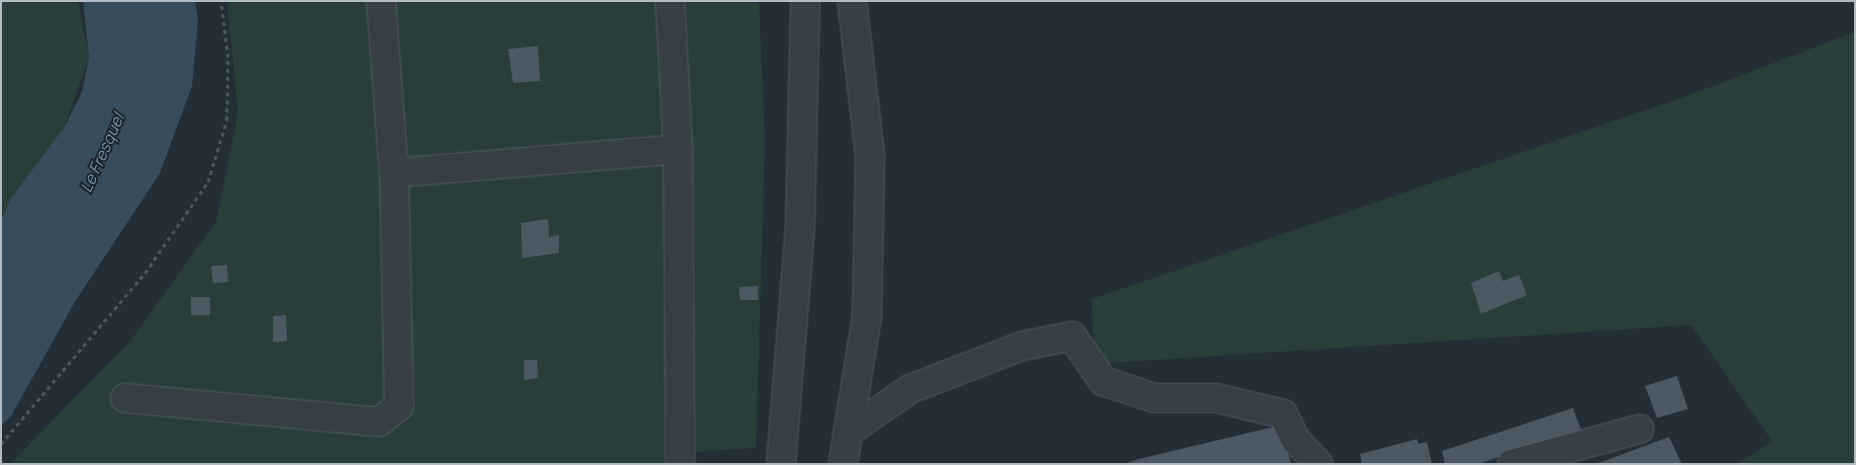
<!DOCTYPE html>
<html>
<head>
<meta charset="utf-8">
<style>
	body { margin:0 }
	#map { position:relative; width:1856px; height:465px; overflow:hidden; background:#242e36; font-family:Manrope,sans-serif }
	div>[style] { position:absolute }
	.green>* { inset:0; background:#293d3b }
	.water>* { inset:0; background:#394c5c }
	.building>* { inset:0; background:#4c5862 }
	.path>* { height:3px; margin-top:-1.5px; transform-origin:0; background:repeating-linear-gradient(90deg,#475958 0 4px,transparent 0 8px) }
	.roads { filter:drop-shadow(0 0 1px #555d65) drop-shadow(0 0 1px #555d65) }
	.minor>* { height:28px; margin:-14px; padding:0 14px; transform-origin:14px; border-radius:14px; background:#374047 }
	span { translate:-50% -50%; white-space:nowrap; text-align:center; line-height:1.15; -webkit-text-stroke:4px #1c242c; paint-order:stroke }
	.water-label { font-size:16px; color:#758fa4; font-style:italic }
	.frame { position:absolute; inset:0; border:2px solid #b2bbc3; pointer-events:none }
</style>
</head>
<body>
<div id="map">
	<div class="green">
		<div style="clip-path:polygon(1px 1px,78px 1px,89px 58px,65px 126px,11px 198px,1px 220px)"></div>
		<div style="clip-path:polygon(227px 1px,759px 1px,765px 143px,756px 448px,679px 453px,680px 464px,10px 464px,131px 340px,216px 222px,238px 113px)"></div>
		<div style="clip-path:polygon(1855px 32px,1854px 463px,1738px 464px,1772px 441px,1691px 325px,1094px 364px,1092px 299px,1684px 97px)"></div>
	</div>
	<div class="water">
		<div style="clip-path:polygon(83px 1px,195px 1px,198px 20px,192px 86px,160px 173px,76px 300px,11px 416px,1px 426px,1px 220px,11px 198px,65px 126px,82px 92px,89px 58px)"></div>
	</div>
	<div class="building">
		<div style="clip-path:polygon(538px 46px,540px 81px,513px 83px,508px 49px)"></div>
		<div style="clip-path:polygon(548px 219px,549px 237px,559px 235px,559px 253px,522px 258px,521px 223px)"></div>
		<div style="clip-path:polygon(227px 265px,228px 282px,213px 283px,211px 266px)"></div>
		<div style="clip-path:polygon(1499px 271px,1503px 281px,1519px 275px,1527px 295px,1481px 314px,1471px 283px)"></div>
		<div style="clip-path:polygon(758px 286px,758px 300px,740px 300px,739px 287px)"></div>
		<div style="clip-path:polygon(191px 297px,210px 297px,210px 315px,191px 315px)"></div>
		<div style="clip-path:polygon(286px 315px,287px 341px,273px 342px,273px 316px)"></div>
		<div style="clip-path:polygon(524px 360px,537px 360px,538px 378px,524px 380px)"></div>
		<div style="clip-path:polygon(1677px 376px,1688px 409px,1657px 418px,1645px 386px)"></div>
		<div style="clip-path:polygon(1573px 408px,1581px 430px,1478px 464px,1445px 464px,1442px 451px)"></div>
		<div style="clip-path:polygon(1281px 425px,1291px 464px,1124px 464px,1139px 459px)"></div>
		<div style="clip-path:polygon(1669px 437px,1682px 464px,1596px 464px)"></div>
		<div style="clip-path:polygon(1417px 439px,1418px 444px,1427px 442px,1432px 464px,1362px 464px,1360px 454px)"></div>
	</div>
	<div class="path">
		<div style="left:1px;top:444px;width:224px;rotate:-49.9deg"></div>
		<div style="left:145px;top:273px;width:111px;rotate:-55.3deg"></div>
		<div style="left:208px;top:182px;width:65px;rotate:-73deg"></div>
		<div style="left:227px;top:120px;width:63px;rotate:-89.1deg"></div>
		<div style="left:228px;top:57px;width:56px;rotate:-97.1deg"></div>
	</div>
	<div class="roads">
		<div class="minor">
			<div style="left:381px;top:1px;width:172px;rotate:85.7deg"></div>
			<div style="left:394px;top:173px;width:285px;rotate:-4.8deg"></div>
			<div style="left:670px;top:1px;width:148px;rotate:86.9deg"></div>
			<div style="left:678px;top:149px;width:315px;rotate:89.6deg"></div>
			<div style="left:125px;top:398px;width:255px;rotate:5.4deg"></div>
			<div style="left:379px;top:422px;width:26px;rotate:-39deg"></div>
			<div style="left:399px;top:406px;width:233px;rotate:-91.2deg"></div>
			<div style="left:848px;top:432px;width:75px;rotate:-34.7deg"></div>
			<div style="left:910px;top:389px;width:120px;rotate:-21deg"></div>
			<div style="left:1022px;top:346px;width:51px;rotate:-11.3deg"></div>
			<div style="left:1072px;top:336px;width:55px;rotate:55.4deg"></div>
			<div style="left:1103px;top:381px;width:54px;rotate:18.4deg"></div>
			<div style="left:1154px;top:398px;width:62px"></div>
			<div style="left:1216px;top:398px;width:69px;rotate:13.4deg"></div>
			<div style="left:1283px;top:414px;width:28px;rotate:64deg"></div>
			<div style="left:1295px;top:439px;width:34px;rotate:47deg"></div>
			<div style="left:781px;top:464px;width:235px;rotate:-85.4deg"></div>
			<div style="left:800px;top:230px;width:229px;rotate:-88.7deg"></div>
			<div style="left:843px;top:464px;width:151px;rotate:-80.8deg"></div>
			<div style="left:867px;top:315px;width:159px;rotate:-88.9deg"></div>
			<div style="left:870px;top:156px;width:156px;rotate:-96.6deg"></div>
			<div style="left:1512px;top:464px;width:132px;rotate:-15.4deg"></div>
		</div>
	</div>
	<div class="water-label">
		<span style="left:102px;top:153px;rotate:-66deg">Le Fresquel</span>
	</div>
	<div class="frame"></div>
</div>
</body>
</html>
